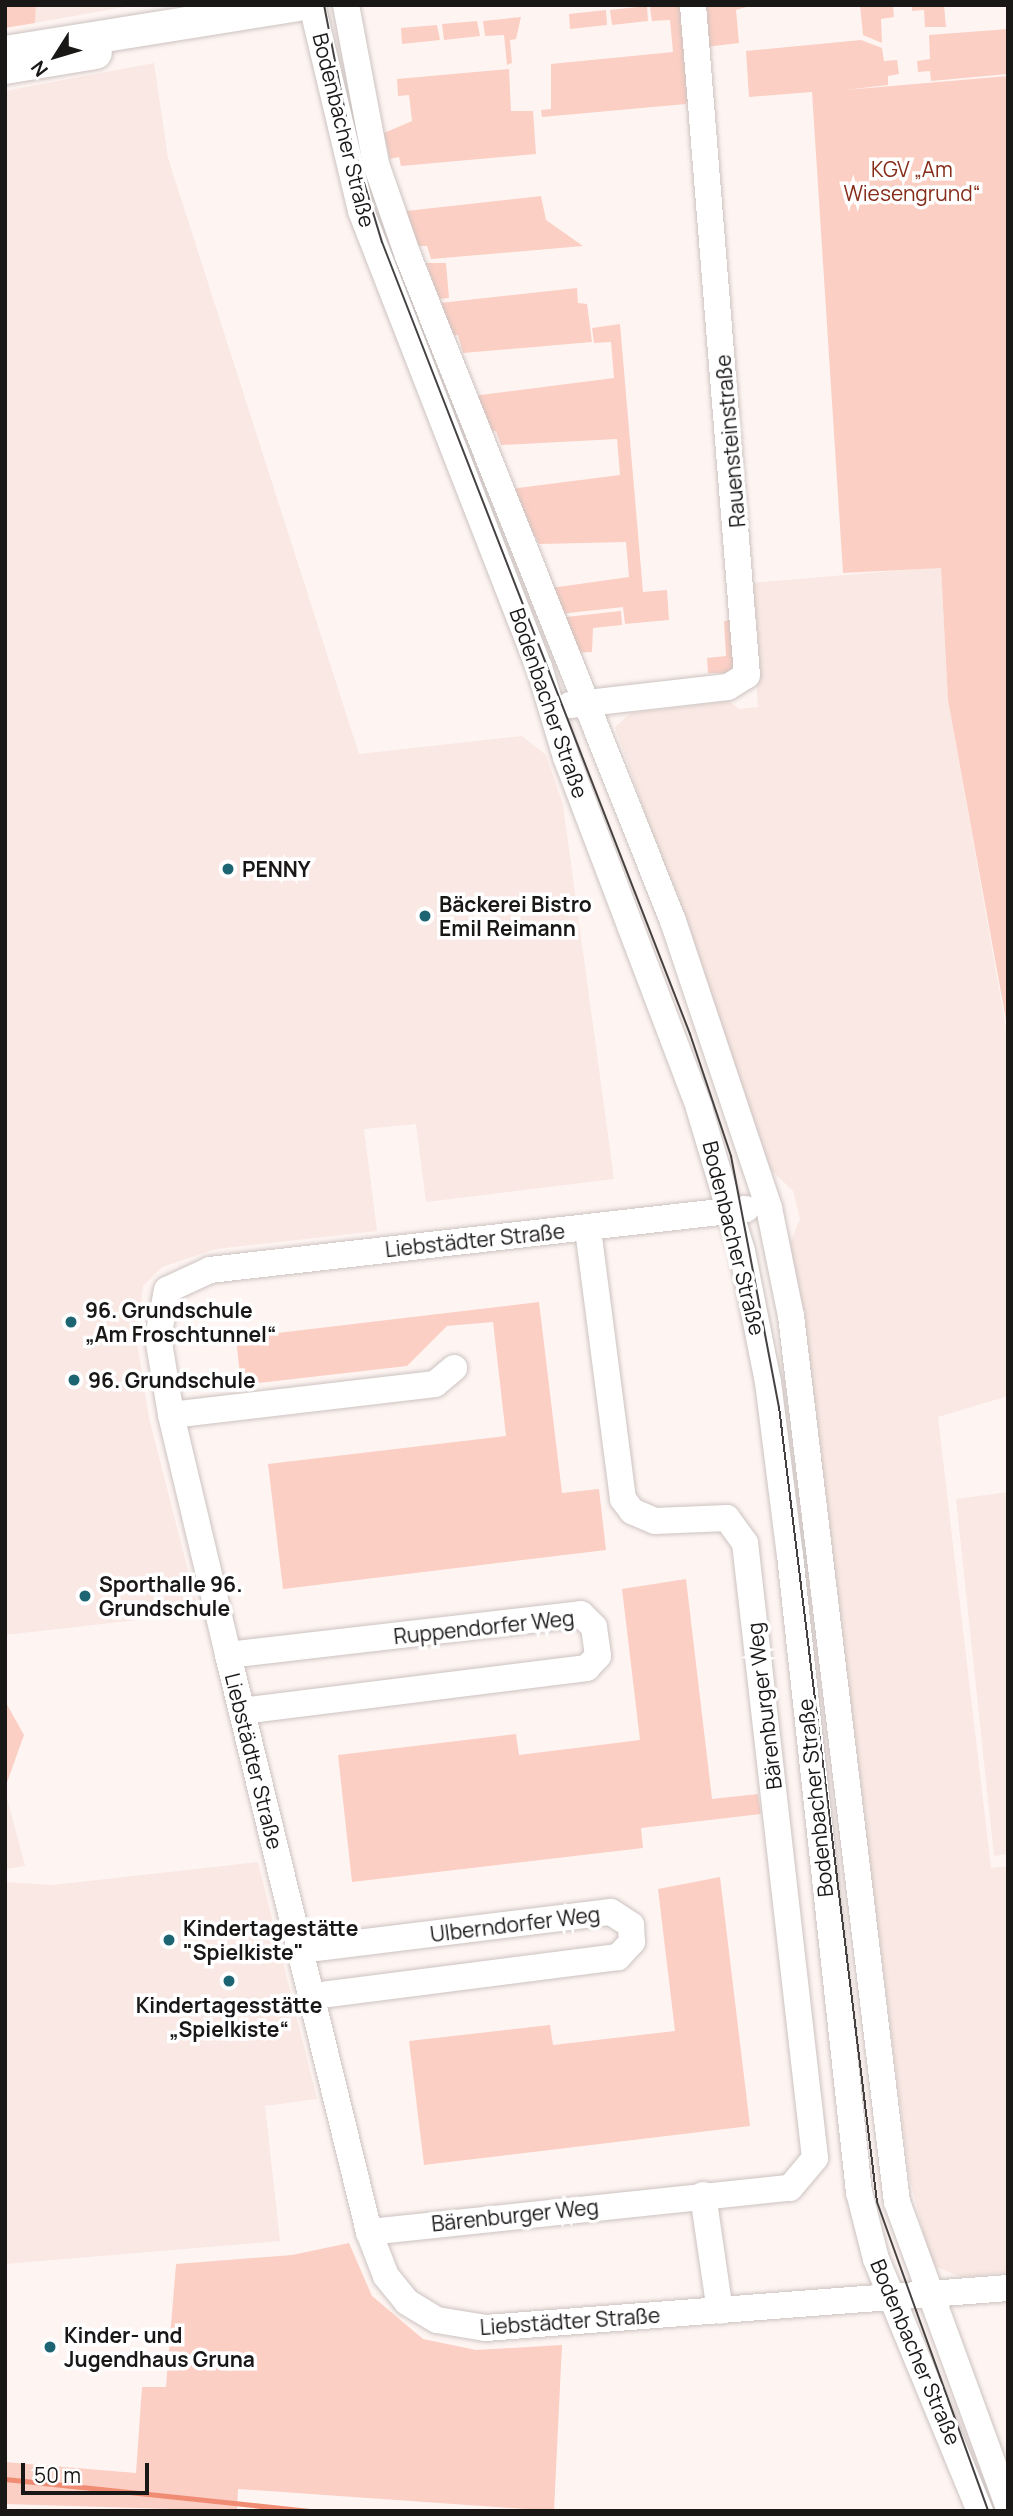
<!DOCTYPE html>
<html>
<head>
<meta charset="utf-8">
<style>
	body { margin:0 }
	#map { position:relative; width:1013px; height:2516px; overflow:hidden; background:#fef5f2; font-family:Manrope,sans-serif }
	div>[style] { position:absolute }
	.built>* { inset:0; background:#f9e8e3 }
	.green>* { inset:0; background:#fbcfc4 }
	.stream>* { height:5px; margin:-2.5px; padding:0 2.5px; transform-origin:2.5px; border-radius:2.5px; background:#f08b74 }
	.roads { filter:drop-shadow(0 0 2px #ccc3c1) drop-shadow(0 0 2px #ccc3c1) }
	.minor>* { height:26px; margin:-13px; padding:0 13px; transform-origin:13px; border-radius:13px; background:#fff }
	.major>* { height:32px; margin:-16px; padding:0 16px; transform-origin:16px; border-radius:16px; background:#fff }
	.tram>* { height:2px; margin:-1px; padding:0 1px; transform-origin:1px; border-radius:1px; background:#464242 }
	.dots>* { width:19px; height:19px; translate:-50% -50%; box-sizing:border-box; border:4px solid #fff; border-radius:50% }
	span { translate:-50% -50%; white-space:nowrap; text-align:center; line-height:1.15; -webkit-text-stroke:7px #fff; paint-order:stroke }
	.street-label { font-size:21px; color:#1a1717 }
	.park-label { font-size:21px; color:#862d1a }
	.poi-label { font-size:21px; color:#1a1717; font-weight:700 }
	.left { translate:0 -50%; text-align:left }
	.frame { position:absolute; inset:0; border:7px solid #1a1717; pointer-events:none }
	.north { position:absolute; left:21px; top:21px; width:70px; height:70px; -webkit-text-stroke:5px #fff; paint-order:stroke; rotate:233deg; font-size:19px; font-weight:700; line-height:28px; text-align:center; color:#1a1717 }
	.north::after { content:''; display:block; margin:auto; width:24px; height:32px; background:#1a1717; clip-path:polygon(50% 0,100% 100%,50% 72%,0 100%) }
	.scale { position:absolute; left:21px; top:2463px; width:128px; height:32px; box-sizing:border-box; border:4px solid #1a1717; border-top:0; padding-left:9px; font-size:21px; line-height:24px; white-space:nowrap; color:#1a1717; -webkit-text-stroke:5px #fff; paint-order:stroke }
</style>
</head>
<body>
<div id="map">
	<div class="built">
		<div style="clip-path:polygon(36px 5px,135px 5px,35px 23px)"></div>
		<div style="clip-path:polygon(154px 63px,168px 158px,359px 754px,522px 736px,546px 755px,563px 805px,614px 1179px,426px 1202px,416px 1124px,364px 1129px,377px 1231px,216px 1249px,162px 1267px,143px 1286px,137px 1342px,149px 1418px,199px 1613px,5px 1635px,5px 91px)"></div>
		<div style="clip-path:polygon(941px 567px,948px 700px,1008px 1039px,1008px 1396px,938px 1417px,991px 1868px,1008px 1866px,1008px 2272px,961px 2277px,932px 2265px,910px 2180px,790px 1243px,800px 1219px,793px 1191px,769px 1168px,615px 727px,631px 713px,729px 701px,739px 709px,758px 707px,750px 583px)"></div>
		<div style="clip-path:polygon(1008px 1492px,1008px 1854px,994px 1856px,956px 1499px)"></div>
		<div style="clip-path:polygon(5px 1790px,25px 1866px,5px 1869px)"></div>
		<div style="clip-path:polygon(258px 1862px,317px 2099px,265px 2106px,280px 2241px,5px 2264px,5px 1882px,53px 1885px)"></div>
	</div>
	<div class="green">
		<div style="clip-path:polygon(5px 5px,36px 5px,35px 23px,5px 28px)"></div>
		<div style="clip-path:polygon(681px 5px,691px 94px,686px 104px,542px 117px,541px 110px,551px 109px,551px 64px,673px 52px,670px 20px,652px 21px,650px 7px)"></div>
		<div style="clip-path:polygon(703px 5px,753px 5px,736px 10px,739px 43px,706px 47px)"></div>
		<div style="clip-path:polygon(860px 5px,893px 5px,894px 17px,881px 19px,882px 43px,863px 35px)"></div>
		<div style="clip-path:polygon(912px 5px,944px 5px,946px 27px,925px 27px,924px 10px,912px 11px)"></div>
		<div style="clip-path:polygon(647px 6px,648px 21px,612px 25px,610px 10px)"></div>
		<div style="clip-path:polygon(606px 10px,607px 25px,570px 29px,569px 14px)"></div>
		<div style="clip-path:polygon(521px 17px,516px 39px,510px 40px,512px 63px,507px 65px,504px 35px,485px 36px,483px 21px)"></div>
		<div style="clip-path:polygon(477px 21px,480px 36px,444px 40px,442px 24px)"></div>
		<div style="clip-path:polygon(437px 25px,440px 40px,402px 44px,401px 28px)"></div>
		<div style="clip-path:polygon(1008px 29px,1008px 74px,931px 81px,930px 71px,918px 72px,917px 61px,930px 59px,929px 35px)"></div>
		<div style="clip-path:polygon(861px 40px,882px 48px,884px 61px,897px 60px,899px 74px,888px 76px,888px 85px,845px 90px,1008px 76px,1008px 1031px,948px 700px,941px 568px,843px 573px,812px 92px,749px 97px,746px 51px)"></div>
		<div style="clip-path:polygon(509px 69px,511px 111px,533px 111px,536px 154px,401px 166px,399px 157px,390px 159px,384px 133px,412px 121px,409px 95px,398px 96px,397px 79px)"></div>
		<div style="clip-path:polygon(541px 196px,546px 220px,583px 246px,431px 259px,427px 246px,418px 246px,406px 211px)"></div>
		<div style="clip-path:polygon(426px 263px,446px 263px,449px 298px,439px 299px)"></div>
		<div style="clip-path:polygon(577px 288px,578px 303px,587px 304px,592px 342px,463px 353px,458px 335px,450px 336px,440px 303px)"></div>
		<div style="clip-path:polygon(620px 324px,643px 592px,667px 590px,669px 620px,625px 624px,623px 607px,560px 614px,551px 588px,629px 577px,626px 542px,539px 544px,510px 489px,620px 475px,617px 439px,501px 445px,496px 431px,486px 432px,472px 396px,614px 378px,611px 342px,594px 343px,592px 328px)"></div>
		<div style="clip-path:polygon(621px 611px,622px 625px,593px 628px,592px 652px,575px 653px,566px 617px)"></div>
		<div style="clip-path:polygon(737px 619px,740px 665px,731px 673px,708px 673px,707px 658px,726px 656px,724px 621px)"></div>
		<div style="clip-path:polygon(539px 1302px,562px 1493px,599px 1489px,606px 1550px,283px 1589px,268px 1464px,506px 1436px,493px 1322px,447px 1326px,407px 1366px,241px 1385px,236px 1338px)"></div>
		<div style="clip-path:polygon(686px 1579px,712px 1799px,758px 1794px,761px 1814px,641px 1828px,643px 1848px,352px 1882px,338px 1755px,516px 1734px,519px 1755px,640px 1740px,622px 1589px)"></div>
		<div style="clip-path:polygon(5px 1701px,24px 1735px,5px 1788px)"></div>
		<div style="clip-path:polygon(720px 1877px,750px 2126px,424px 2165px,409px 2041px,550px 2025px,553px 2045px,675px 2031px,658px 1889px)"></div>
		<div style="clip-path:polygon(349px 2243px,372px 2296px,423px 2339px,476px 2350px,562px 2345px,554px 2511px,238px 2489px,237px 2511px,5px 2504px,5px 2462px,136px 2473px,142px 2387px,166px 2387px,176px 2264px,292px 2255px)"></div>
	</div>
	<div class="stream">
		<div style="left:5px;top:2479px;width:306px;rotate:6deg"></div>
	</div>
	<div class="roads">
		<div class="minor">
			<div style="left:312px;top:5px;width:212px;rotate:76.6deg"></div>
			<div style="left:361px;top:211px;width:490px;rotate:68.7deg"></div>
			<div style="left:539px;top:667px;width:94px;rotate:73.3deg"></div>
			<div style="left:566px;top:757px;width:375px;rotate:69.2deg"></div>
			<div style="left:699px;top:1108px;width:149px;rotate:73.3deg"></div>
			<div style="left:742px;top:1251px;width:134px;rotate:78.8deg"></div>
			<div style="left:768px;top:1382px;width:174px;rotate:82.8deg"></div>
			<div style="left:790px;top:1555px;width:641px;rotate:83.82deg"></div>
			<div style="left:859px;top:2192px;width:69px;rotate:75.8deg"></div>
			<div style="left:876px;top:2259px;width:273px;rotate:67.6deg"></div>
			<div style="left:346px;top:5px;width:162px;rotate:79.3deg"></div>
			<div style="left:376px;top:164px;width:97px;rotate:70.8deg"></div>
			<div style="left:408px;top:256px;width:716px;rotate:68.27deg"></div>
			<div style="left:673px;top:921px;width:303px;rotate:71.5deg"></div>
			<div style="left:769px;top:1208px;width:110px;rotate:78.5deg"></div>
			<div style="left:791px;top:1316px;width:892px;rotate:83.18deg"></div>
			<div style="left:897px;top:2202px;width:324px;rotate:69.9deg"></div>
			<div style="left:570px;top:705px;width:159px;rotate:-6.5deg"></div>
			<div style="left:728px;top:687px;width:22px;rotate:-32deg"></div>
			<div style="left:747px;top:675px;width:672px;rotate:-94.61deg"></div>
			<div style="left:746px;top:1209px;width:539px;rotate:173.51deg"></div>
			<div style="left:210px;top:1270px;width:47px;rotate:155.1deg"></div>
			<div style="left:167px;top:1290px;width:48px;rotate:100.8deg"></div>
			<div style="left:158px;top:1337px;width:79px;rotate:80.5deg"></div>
			<div style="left:171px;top:1415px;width:247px;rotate:76.6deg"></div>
			<div style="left:228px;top:1655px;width:594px;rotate:76.27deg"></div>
			<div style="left:369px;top:2232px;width:47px;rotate:68.9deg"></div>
			<div style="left:386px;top:2276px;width:33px;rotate:51deg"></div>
			<div style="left:407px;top:2302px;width:35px;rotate:31deg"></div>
			<div style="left:437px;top:2320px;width:50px;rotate:9.3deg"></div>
			<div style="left:486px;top:2328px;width:524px;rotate:-4.38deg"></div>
			<div style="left:171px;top:1415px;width:266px;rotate:-6.7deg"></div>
			<div style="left:435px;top:1384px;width:25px;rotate:-40deg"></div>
			<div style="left:228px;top:1655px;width:355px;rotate:-6.6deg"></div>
			<div style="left:581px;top:1614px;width:18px;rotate:45deg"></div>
			<div style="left:594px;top:1627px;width:29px;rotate:82deg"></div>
			<div style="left:598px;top:1656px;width:16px;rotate:133deg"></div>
			<div style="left:587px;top:1668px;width:348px;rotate:172.9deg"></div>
			<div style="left:300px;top:1950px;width:313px;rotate:-7deg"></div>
			<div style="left:611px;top:1912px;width:24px;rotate:33deg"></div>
			<div style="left:631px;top:1925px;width:17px;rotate:87deg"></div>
			<div style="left:632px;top:1942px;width:21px;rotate:133deg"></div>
			<div style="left:618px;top:1957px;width:308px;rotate:172.7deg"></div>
			<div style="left:703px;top:2195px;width:117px;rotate:81.7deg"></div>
			<div style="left:369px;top:2232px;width:423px;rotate:-6deg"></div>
			<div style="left:790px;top:2188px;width:39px;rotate:-50deg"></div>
			<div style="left:815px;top:2158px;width:619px;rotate:-96.49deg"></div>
			<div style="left:745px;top:1543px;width:31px;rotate:-126deg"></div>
			<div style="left:727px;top:1518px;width:72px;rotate:177.6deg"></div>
			<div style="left:655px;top:1521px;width:25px;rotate:-157deg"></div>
			<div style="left:632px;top:1511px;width:15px;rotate:-127deg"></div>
			<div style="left:623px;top:1499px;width:273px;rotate:-97.4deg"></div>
		</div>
		<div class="major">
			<div style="left:5px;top:52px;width:296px;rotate:-9.1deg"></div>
			<div style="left:5px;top:68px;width:92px;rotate:-9.4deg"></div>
		</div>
	</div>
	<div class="tram">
		<div style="left:324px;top:5px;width:130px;rotate:78.9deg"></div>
		<div style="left:349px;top:133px;width:114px;rotate:73.2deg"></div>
		<div style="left:382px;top:242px;width:850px;rotate:68.75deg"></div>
		<div style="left:690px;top:1034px;width:129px;rotate:71.4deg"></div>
		<div style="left:731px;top:1156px;width:256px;rotate:79.2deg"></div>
		<div style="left:779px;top:1407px;width:801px;rotate:82.97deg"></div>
		<div style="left:877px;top:2202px;width:328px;rotate:70.2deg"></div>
	</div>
	<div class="dots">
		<div style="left:228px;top:869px;background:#1d6573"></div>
		<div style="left:425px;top:916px;background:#1d6573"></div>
		<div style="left:71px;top:1322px;background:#1d6573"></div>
		<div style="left:74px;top:1380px;background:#1d6573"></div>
		<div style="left:85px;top:1596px;background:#1d6573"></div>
		<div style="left:169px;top:1940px;background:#1d6573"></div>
		<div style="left:229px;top:1981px;background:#1d6573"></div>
		<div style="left:50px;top:2347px;background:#1d6573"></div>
	</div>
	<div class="street-label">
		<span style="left:344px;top:130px;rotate:76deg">Bodenbacher Straße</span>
		<span style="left:730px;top:441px;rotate:-95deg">Rauensteinstraße</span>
		<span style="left:549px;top:703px;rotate:71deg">Bodenbacher Straße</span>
		<span style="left:734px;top:1238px;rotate:76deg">Bodenbacher Straße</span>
		<span style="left:475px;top:1240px;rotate:-6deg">Liebstädter Straße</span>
		<span style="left:484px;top:1627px;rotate:-6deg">Ruppendorfer Weg</span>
		<span style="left:764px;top:1706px;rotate:-97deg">Bärenburger Weg</span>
		<span style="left:254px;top:1761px;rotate:76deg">Liebstädter Straße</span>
		<span style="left:815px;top:1798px;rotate:-96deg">Bodenbacher Straße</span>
		<span style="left:515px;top:1924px;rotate:-7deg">Ulberndorfer Weg</span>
		<span style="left:515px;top:2215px;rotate:-6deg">Bärenburger Weg</span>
		<span style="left:570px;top:2321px;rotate:-4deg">Liebstädter Straße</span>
		<span style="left:916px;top:2352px;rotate:67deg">Bodenbacher Straße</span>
	</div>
	<div class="park-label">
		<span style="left:912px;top:181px">KGV „Am<br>Wiesengrund“</span>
	</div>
	<div class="poi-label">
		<span class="left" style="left:242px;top:869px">PENNY</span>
		<span class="left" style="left:439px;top:916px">Bäckerei Bistro<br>Emil Reimann</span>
		<span class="left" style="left:85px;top:1322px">96. Grundschule<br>„Am Froschtunnel“</span>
		<span class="left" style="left:88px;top:1380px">96. Grundschule</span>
		<span class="left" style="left:99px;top:1596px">Sporthalle 96.<br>Grundschule</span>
		<span class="left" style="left:183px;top:1940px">Kindertagestätte<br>"Spielkiste"</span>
		<span style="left:229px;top:2017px">Kindertagesstätte<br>„Spielkiste“</span>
		<span class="left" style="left:64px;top:2347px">Kinder- und<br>Jugendhaus Gruna</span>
	</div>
	<div class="frame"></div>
	<div class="north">N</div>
	<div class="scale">50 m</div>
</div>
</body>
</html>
